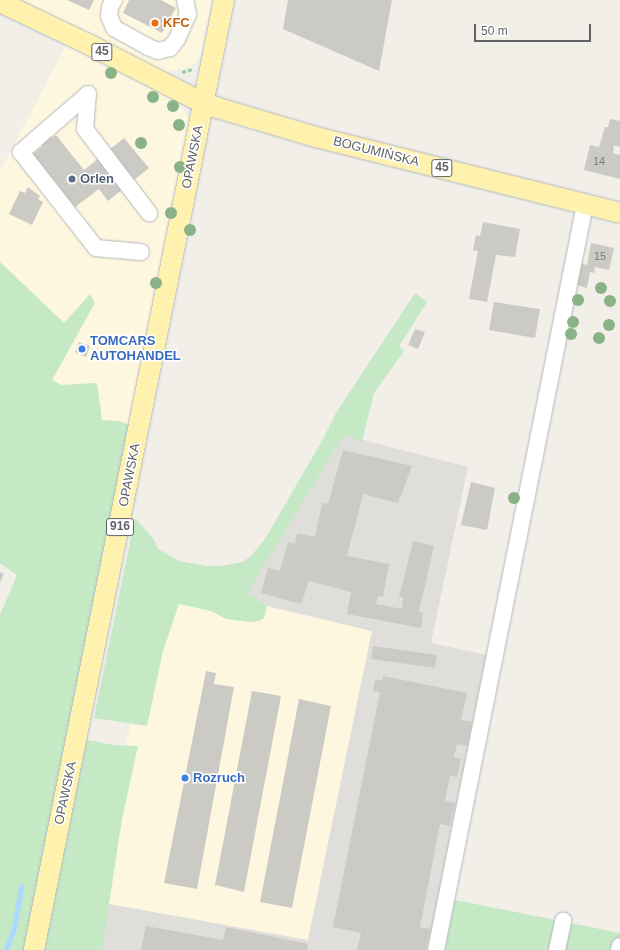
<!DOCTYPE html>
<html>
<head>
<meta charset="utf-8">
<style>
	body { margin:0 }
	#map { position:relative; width:620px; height:950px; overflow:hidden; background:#f1efe8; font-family:Helvetica,sans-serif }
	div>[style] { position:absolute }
	.commercial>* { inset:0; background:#fef7e0 }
	.industrial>* { inset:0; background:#e0deda }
	.green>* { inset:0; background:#c5e8c5 }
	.stream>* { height:4.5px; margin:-2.25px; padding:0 2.25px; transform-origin:2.25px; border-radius:2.25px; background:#aadaff }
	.building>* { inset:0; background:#cccac5 }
	.path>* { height:2.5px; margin-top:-1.25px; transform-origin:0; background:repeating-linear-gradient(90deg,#9cc7a9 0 4px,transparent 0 6px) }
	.roads { filter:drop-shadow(0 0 1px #b5b8bc) drop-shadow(0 0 1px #b5b8bc) }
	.minor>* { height:16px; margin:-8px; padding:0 8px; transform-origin:8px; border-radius:8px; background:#fff }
	.major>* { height:20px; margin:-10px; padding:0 10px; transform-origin:10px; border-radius:10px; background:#fff2af }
	.trees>* { width:12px; height:12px; margin:-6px; border-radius:50%; background:#89b387 }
	.dots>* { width:11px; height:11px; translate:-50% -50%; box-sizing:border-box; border:2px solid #fff; border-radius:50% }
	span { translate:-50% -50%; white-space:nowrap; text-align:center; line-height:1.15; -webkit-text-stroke:3px #fff; paint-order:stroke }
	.number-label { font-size:11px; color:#7a7d7f }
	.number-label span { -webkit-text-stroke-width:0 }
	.shield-label span { padding:1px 3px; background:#fff; border:1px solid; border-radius:3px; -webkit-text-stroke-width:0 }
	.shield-label { font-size:12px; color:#5f6368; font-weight:700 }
	.food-label { font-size:13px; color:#c56008; font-weight:700 }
	.left { translate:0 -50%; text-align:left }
	.street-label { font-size:13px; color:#5f6368 }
	.service-label { font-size:13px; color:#4e5e75; font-weight:700 }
	.shop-label { font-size:13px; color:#366cbe; font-weight:700 }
	.scale { position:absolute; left:474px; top:24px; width:117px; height:18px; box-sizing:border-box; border:2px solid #5f6368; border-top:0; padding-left:5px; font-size:12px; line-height:14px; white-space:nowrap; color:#5f6368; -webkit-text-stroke:3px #fff; paint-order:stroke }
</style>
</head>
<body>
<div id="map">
	<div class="commercial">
		<div style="clip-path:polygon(17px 0,212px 0,202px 51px,195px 63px,186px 68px,166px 72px)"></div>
		<div style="clip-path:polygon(67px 43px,176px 100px,191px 121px,130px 425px,119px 421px,102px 420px,97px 383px,62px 385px,52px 380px,77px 335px,0 262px,0 217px,2px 214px,0 213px,0 172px)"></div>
		<div style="clip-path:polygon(162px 581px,372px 631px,308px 940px,92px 901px)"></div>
	</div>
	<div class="industrial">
		<div style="clip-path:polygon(344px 435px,468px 467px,431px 643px,492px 656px,432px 950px,81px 950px,92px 901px,308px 940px,372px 631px,267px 606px,246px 593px)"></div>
	</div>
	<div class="green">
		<div style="clip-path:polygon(0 262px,64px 323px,90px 294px,95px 303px,52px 380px,62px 385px,97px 383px,102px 420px,119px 421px,130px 425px,27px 950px,0 950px,0 615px,17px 575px,0 563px)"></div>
		<div style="clip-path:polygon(415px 293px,427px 302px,399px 346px,404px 351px,374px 393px,362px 441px,344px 435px,247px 593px,267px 606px,264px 618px,259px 621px,248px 622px,226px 619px,211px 611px,179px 604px,163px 651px,147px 726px,94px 718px,135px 518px,153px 538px,158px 549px,179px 561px,206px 566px,222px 566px,242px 562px,250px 557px,265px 539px,322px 441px,336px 413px)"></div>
		<div style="clip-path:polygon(87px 740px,113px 745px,138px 746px,122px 819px,102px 950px,43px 950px)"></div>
		<div style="clip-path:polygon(450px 899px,620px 933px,620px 950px,440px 950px)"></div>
	</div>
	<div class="stream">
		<div style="left:6px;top:950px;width:23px;rotate:-70deg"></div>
		<div style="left:14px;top:928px;width:42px;rotate:-80.3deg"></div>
	</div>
	<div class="building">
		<div style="clip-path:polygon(67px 0,94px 0,89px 10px)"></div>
		<div style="clip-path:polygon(129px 0,161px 0,176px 8px,162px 33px,123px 13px)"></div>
		<div style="clip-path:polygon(288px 0,392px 0,379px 71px,283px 29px)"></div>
		<div style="clip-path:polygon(610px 119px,620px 121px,620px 147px,614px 145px,613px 153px,620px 155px,620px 179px,584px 170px,590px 145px,599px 147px,605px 127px,608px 127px)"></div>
		<div style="clip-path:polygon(48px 133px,52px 138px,56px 135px,84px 170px,124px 138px,149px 168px,108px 201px,99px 189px,75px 207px,33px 154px,43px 146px,39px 141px)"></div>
		<div style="clip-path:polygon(28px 187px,40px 196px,38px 199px,43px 202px,32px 225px,9px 214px,20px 191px,25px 193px)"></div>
		<div style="clip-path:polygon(483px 222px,520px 229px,515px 257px,496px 255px,487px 302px,469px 299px,478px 251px,473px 250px,476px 235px,480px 236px)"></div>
		<div style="clip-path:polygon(591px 243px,614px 248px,609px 270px,595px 267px,594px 273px,590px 272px,587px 288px,576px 285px,580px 263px,587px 265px)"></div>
		<div style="clip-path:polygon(494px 302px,540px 309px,535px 338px,489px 330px)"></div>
		<div style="clip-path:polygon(415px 329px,425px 332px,418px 349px,408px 345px)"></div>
		<div style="clip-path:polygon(79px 342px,90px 346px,86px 357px,75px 352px)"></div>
		<div style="clip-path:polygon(343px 450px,412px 466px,398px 503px,363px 494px,347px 556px,389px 564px,383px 597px,378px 596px,376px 604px,402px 609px,403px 597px,399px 597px,413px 541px,434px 546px,419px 612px,423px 613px,421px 628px,347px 614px,351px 592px,309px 581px,301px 604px,261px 593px,268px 568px,280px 571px,288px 542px,295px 544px,297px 533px,315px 537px,322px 503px,328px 504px)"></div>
		<div style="clip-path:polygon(471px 482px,495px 488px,487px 530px,461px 525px)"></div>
		<div style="clip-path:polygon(0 572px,4px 574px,0 582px)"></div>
		<div style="clip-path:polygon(373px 646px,437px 655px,435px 668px,371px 659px)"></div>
		<div style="clip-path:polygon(206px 671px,216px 673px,214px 684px,234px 687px,197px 889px,164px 883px)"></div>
		<div style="clip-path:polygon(383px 676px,467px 693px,461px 720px,472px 722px,467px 746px,457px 744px,454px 757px,461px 759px,457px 777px,450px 775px,445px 801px,455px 803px,450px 826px,440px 824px,420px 927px,430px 929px,426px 950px,357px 950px,361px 933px,333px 927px,380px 692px,373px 691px,375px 679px,383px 681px)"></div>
		<div style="clip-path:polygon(252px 691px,281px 696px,244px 892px,215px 885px)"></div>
		<div style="clip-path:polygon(299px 699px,331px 706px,292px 908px,260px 902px)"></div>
		<div style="clip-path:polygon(146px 926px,223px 940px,226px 927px,308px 944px,307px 950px,141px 950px)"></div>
	</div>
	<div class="path">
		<div style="left:182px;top:72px;width:11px;rotate:-15deg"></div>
	</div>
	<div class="roads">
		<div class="minor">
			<div style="left:114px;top:0;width:8px;rotate:120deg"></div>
			<div style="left:110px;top:7px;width:9px;rotate:96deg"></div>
			<div style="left:109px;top:16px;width:13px;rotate:67deg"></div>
			<div style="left:114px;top:28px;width:39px;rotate:29deg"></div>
			<div style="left:148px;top:47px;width:11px;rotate:22deg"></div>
			<div style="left:158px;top:51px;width:12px;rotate:-14deg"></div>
			<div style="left:170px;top:48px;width:11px;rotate:-52deg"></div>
			<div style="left:177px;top:39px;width:27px;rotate:-66deg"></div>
			<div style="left:188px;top:14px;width:14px;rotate:-102deg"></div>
			<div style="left:88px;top:94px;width:89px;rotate:139.1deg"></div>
			<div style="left:21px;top:152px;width:122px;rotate:52deg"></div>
			<div style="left:96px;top:248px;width:45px;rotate:5.1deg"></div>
			<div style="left:88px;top:94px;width:35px;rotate:95deg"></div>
			<div style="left:85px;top:129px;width:106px;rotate:52.7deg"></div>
			<div style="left:436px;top:950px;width:761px;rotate:-78.7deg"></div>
			<div style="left:557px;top:950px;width:30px;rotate:-78deg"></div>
			<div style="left:619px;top:950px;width:4px;rotate:-76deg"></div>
		</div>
		<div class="major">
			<div style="left:0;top:2px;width:98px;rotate:25.5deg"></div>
			<div style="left:88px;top:44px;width:118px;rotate:27.2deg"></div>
			<div style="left:193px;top:98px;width:27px;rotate:22deg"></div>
			<div style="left:218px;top:108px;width:102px;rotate:16.5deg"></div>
			<div style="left:316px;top:137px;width:313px;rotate:14deg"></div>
			<div style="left:34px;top:950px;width:969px;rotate:-78.69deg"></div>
		</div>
	</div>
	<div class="trees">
		<div style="left:111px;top:73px"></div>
		<div style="left:153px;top:97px"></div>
		<div style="left:173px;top:106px"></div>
		<div style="left:179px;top:125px"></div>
		<div style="left:141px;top:143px"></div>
		<div style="left:180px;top:167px"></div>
		<div style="left:171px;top:213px"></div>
		<div style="left:190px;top:230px"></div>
		<div style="left:156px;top:283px"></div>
		<div style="left:601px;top:288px"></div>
		<div style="left:578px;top:300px"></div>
		<div style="left:610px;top:301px"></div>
		<div style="left:573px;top:322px"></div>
		<div style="left:609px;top:325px"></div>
		<div style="left:571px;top:334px"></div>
		<div style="left:599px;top:338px"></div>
		<div style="left:514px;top:498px"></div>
	</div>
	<div class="dots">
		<div style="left:155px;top:23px;background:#e8710a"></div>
		<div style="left:72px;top:179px;background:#5c6f8a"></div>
		<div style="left:82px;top:349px;background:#3f7fe0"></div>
		<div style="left:185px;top:778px;background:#3f7fe0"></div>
	</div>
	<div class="number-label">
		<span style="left:599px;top:161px">14</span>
		<span style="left:600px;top:256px">15</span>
	</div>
	<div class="shield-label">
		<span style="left:102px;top:52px">45</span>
		<span style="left:442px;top:168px">45</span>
		<span style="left:120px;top:527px">916</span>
	</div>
	<div class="food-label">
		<span class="left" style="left:163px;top:23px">KFC</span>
	</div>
	<div class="street-label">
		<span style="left:376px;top:152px;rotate:14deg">BOGUMIŃSKA</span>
		<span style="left:193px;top:157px;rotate:-79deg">OPAWSKA</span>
		<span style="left:130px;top:475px;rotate:-79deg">OPAWSKA</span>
		<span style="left:66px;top:793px;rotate:-78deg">OPAWSKA</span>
	</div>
	<div class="service-label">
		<span class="left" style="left:80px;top:179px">Orlen</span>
	</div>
	<div class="shop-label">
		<span class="left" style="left:90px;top:349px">TOMCARS<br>AUTOHANDEL</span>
		<span class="left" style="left:193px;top:778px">Rozruch</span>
	</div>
	<div class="scale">50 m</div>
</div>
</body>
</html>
